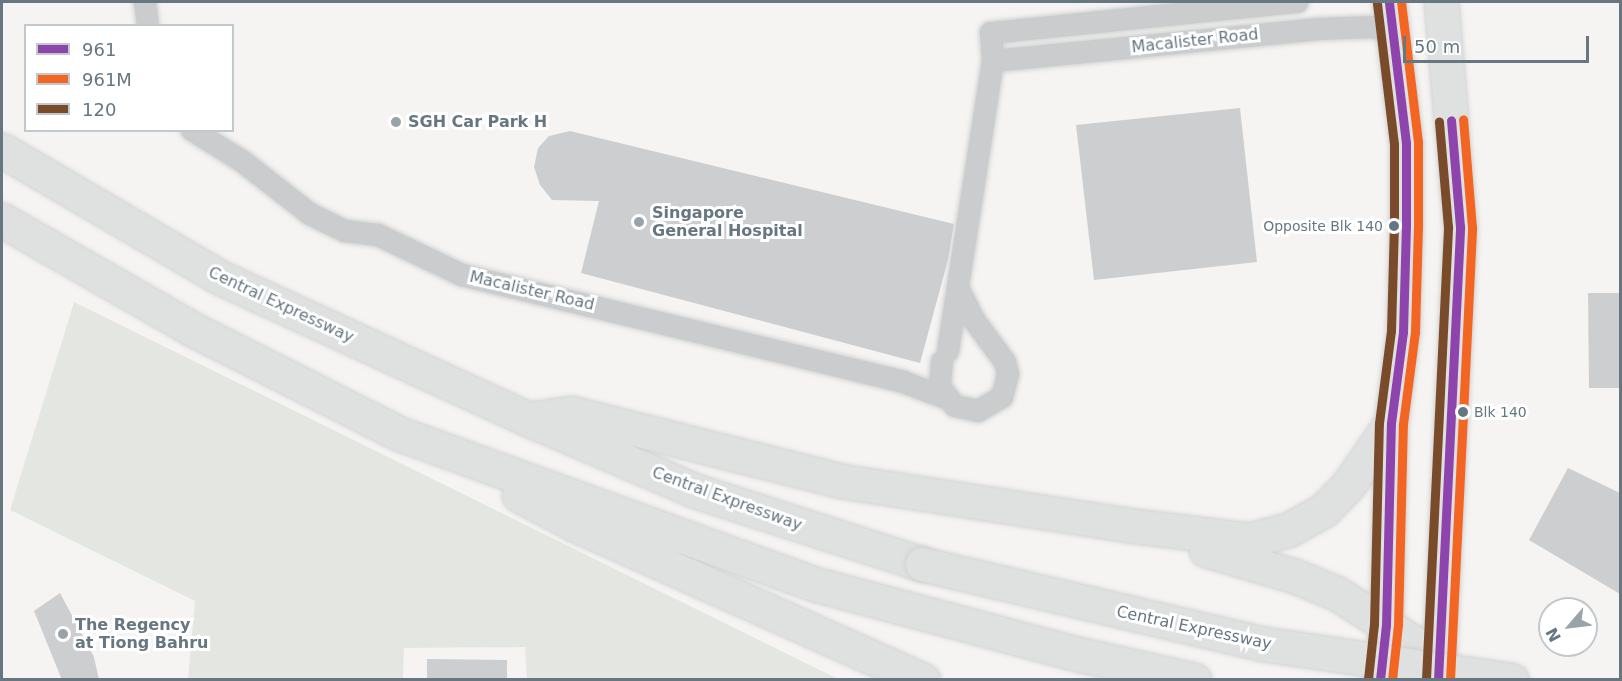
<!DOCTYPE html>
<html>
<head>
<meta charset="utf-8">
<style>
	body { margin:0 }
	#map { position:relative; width:1622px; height:681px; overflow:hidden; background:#f5f4f3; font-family:"DejaVu Sans",sans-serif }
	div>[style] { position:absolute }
	.green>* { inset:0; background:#e4e7e1 }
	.building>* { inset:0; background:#cdcecf }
	.roads { filter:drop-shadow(0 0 2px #d2d2d2) drop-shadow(0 0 2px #d2d2d2) }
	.minor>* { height:22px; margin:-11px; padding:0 11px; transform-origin:11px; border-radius:11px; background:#cacccd }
	.primary>* { height:33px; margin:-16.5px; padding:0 16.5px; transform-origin:16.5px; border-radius:16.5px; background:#dfe0e0 }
	.motorway>* { height:33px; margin:-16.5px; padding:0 16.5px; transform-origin:16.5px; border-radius:16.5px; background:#dfe0e0 }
	.bridges { filter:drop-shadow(0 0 2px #d1d2d2) drop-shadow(0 0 2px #d1d2d2) }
	.motorway-bridge>* { height:33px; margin:-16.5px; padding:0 16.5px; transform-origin:16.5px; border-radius:16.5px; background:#dfe0e0 }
	.bus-1>* { height:9px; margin:-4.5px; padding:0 4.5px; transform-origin:4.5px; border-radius:4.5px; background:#8e44ad }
	.bus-2>* { height:9px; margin:-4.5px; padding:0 4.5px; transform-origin:4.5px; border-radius:4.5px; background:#f26522 }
	.bus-3>* { height:9px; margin:-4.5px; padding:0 4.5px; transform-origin:4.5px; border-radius:4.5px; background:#7a4b2a }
	.dots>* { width:16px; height:16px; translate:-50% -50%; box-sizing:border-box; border:3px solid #fff; border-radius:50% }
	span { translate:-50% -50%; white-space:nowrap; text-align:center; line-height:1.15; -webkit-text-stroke:6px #fff; paint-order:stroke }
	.bus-label { font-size:14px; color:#667782 }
	.right { translate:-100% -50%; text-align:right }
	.left { translate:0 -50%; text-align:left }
	.street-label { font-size:16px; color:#667782 }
	.poi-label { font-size:16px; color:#667782; font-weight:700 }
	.frame { position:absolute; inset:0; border:3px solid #667782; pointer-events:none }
	.legend { position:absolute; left:24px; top:24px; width:210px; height:108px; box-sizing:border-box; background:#fff; border:2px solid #c2c9cd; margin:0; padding:8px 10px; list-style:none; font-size:18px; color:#667782 }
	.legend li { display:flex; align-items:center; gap:12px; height:30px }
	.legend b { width:30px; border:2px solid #c2c9cd }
	.north { position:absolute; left:1538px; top:597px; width:60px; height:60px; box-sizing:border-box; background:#fff; border:2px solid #c2c9cd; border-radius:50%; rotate:242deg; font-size:16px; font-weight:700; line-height:24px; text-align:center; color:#667782 }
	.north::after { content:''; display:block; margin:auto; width:21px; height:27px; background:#98a3aa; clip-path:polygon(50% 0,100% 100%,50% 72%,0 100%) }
	.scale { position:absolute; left:1403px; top:36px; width:186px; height:27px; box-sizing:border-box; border:3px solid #667782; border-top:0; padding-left:8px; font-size:18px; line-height:21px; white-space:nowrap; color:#667782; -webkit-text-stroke:4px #fff; paint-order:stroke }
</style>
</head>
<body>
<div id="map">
	<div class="green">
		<div style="clip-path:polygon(74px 302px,838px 679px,527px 679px,525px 647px,404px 648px,403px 679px,188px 679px,195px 601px,10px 510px)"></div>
	</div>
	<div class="building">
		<div style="clip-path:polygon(1240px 108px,1257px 262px,1094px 280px,1076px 125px)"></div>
		<div style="clip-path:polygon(570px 131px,954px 224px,948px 260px,920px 363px,581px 273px,599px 201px,552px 200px,540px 185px,534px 167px,538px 148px,549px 136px)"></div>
		<div style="clip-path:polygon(1588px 293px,1620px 293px,1620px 388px,1589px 388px)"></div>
		<div style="clip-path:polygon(1568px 468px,1620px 493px,1620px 594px,1529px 540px)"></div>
		<div style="clip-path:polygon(60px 593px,94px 657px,99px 680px,62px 680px,34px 611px)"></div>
		<div style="clip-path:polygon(427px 659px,507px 660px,507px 680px,427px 680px)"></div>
	</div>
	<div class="roads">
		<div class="minor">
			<div style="left:145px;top:2px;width:24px;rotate:83deg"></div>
			<div style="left:993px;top:61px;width:328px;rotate:-5.6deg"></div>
			<div style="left:1319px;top:29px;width:54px;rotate:-2.1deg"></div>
			<div style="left:1373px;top:27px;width:23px;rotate:15deg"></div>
			<div style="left:192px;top:130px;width:59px;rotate:31.8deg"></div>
			<div style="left:242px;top:161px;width:86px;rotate:37.9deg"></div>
			<div style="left:310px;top:214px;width:39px;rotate:26deg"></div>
			<div style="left:345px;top:231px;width:33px;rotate:7deg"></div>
			<div style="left:378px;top:235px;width:93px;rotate:25.5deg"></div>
			<div style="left:462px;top:275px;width:454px;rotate:13.6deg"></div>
			<div style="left:903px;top:382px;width:46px;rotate:20.4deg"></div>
			<div style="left:948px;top:351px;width:293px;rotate:-81.2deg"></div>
			<div style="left:993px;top:61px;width:28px;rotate:-94deg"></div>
			<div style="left:991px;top:33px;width:308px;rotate:-5.8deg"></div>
			<div style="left:942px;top:362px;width:25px;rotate:95deg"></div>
			<div style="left:940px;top:387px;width:24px;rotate:52deg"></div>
			<div style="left:955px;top:406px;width:24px;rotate:12deg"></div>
			<div style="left:978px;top:411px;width:28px;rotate:-30deg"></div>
			<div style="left:1002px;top:397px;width:24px;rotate:-75deg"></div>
			<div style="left:1008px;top:374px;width:12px;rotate:-104deg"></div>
			<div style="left:1005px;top:362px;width:52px;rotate:-126.4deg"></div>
			<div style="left:974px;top:320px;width:32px;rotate:-116deg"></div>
		</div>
		<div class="primary">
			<div style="left:1380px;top:680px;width:55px;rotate:-83.8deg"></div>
			<div style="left:1386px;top:625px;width:202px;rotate:-88.6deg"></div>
			<div style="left:1391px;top:423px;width:92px;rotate:-82.5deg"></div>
			<div style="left:1403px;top:332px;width:106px;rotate:-88.4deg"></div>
			<div style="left:1406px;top:226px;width:83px;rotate:-90deg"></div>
			<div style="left:1406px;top:143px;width:142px;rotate:-96.9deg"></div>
			<div style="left:1438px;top:680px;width:454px;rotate:-87.2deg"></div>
			<div style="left:1460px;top:227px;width:226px;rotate:-94.8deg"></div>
		</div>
		<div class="motorway">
			<div style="left:2px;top:150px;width:251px;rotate:30.3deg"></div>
			<div style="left:219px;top:277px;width:340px;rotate:24.7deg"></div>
			<div style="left:528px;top:419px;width:183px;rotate:23.2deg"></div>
			<div style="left:696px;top:491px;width:237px;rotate:17.9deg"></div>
			<div style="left:2px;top:220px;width:219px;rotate:29.8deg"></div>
			<div style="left:192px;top:329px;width:233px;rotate:26.8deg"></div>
			<div style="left:400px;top:434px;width:444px;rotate:19.9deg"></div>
			<div style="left:818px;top:585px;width:273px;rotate:14.9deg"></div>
			<div style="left:1082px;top:655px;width:115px;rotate:12.6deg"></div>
			<div style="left:530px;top:419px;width:41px;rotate:-8.3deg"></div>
			<div style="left:571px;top:413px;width:278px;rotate:14.1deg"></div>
			<div style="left:841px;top:481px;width:289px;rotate:8.7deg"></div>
			<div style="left:1127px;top:525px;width:123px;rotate:7deg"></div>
			<div style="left:1249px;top:540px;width:40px;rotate:-14.4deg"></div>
			<div style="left:1288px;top:530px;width:41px;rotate:-29.1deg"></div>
			<div style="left:1324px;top:510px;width:36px;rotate:-46deg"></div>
			<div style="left:1349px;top:484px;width:74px;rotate:-55.5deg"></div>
			<div style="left:519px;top:495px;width:64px;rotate:27.8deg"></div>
			<div style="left:576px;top:525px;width:380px;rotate:24.1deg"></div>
			<div style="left:1206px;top:550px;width:93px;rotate:16.3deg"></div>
			<div style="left:1295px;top:576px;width:47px;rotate:22.7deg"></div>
			<div style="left:1338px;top:594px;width:122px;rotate:32.7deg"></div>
		</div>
	</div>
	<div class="bridges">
		<div class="motorway-bridge">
			<div style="left:922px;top:564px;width:351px;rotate:13.2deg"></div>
			<div style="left:1264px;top:644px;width:250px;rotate:8.3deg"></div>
		</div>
	</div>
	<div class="bus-1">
		<div style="left:1380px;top:680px;width:55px;rotate:-83.8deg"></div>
		<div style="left:1386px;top:625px;width:202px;rotate:-88.6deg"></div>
		<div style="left:1391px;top:423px;width:92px;rotate:-82.5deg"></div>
		<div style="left:1403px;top:332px;width:106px;rotate:-88.4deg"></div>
		<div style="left:1406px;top:226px;width:83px;rotate:-90deg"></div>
		<div style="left:1406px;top:143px;width:142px;rotate:-96.9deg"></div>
		<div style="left:1438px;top:680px;width:454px;rotate:-87.2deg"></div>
		<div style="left:1460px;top:227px;width:107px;rotate:-94.8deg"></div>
	</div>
	<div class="bus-2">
		<div style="left:1392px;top:680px;width:55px;rotate:-83.8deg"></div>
		<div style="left:1398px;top:625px;width:201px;rotate:-88.6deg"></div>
		<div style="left:1403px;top:424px;width:93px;rotate:-82.6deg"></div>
		<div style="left:1415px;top:332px;width:106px;rotate:-88.4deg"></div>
		<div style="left:1418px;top:226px;width:84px;rotate:-90deg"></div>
		<div style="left:1418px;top:142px;width:141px;rotate:-96.9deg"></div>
		<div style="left:1450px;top:680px;width:453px;rotate:-87.2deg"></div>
		<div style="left:1472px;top:228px;width:109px;rotate:-94.7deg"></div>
	</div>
	<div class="bus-3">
		<div style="left:1368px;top:679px;width:55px;rotate:-83.8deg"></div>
		<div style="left:1374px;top:624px;width:201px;rotate:-88.6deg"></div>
		<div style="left:1379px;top:423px;width:93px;rotate:-82.6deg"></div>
		<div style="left:1391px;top:331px;width:105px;rotate:-88.4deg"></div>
		<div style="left:1394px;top:226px;width:82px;rotate:-90deg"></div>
		<div style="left:1394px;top:144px;width:142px;rotate:-96.9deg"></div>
		<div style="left:1426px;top:679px;width:453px;rotate:-87.2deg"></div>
		<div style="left:1448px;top:227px;width:106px;rotate:-94.9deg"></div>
	</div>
	<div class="dots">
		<div style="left:396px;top:122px;background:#98a3aa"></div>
		<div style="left:639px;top:222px;background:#98a3aa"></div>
		<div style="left:1394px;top:226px;background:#667782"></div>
		<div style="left:1463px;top:412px;background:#667782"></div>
		<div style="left:63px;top:634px;background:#98a3aa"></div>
	</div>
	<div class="bus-label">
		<span class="right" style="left:1383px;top:226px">Opposite Blk 140</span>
		<span class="left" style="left:1474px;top:412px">Blk 140</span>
	</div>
	<div class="street-label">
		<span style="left:1195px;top:41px;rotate:-6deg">Macalister Road</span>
		<span style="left:532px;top:291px;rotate:13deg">Macalister Road</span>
		<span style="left:281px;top:305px;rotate:25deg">Central Expressway</span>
		<span style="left:727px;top:499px;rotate:20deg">Central Expressway</span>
		<span style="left:1194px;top:628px;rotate:12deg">Central Expressway</span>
	</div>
	<div class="poi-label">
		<span class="left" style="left:408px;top:122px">SGH Car Park H</span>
		<span class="left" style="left:652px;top:222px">Singapore<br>General Hospital</span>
		<span class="left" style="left:75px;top:634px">The Regency<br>at Tiong Bahru</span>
	</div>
	<div class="frame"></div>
	<ul class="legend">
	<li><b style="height:8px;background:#8e44ad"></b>961</li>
	<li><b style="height:8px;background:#f26522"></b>961M</li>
	<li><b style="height:8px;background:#7a4b2a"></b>120</li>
	</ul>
	<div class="north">N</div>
	<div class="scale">50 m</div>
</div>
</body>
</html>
